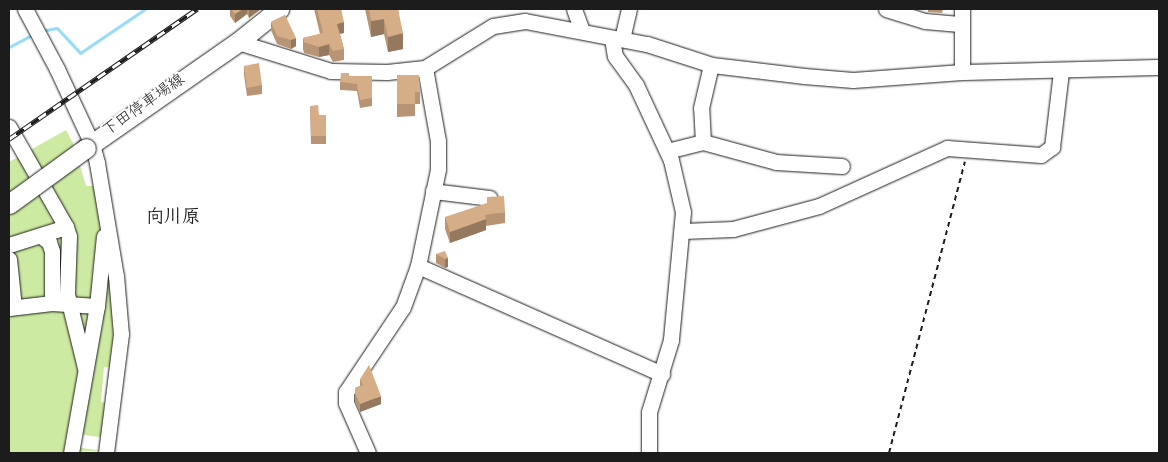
<!DOCTYPE html>
<html>
<head>
<meta charset="utf-8">
<style>
	body { margin:0 }
	#map { position:relative; width:1168px; height:462px; overflow:hidden; background:#fff; font-family:"Gochi Hand","Klee One",sans-serif }
	div>[style] { position:absolute }
	.green>* { inset:0; background:#cceaa1 }
	.stream>* { height:3px; margin:-1.5px; padding:0 1.5px; transform-origin:1.5px; border-radius:1.5px; background:#96dcf8 }
	.path>* { height:2px; margin-top:-1px; transform-origin:0; background:repeating-linear-gradient(90deg,#1c1c1c 0 5px,transparent 0 9px) }
	.roads { filter:drop-shadow(0 0 1px #1c1c1c) drop-shadow(0 0 1px #1c1c1c) }
	.minor>* { height:15px; margin:-7.5px; padding:0 7.5px; transform-origin:7.5px; border-radius:7.5px; background:#fff }
	.major>* { height:19px; margin:-9.5px; padding:0 9.5px; transform-origin:9.5px; border-radius:9.5px; background:#fff }
	.rail>* { height:5px; margin-top:-2.5px; transform-origin:0; background:repeating-linear-gradient(90deg,#fff 0 9px,#1c1c1c 0 18px); box-sizing:border-box; border-block:1px solid #1c1c1c }
	.bridges { filter:drop-shadow(0 0 1px #1c1c1c) drop-shadow(0 0 1px #1c1c1c) }
	.major-bridge>* { height:19px; margin:-9.5px; padding:0 9.5px; transform-origin:9.5px; border-radius:9.5px; background:#fff }
	.wall>* { inset:0; background:#b79574 }
	.shaded-wall>* { inset:0; background:#95795e }
	.building>* { inset:0; background:#d5ad87 }
	span { translate:-50% -50%; white-space:nowrap; text-align:center; line-height:1.15; -webkit-text-stroke:4px #fff; paint-order:stroke }
	.street-label { font-size:16px; color:#1c1c1c }
	.neighbourhood-label { font-size:18px; color:#1c1c1c; font-weight:700 }
	.frame { position:absolute; inset:0; border:10px solid #1c1c1c; pointer-events:none }
</style>
</head>
<body>
<div id="map">
	<div class="green">
		<div style="clip-path:polygon(66px 130px,74px 145px,86px 186px,96px 186px,115px 322px,113px 367px,104px 367px,101px 402px,110px 404px,105px 438px,78px 434px,76px 447px,103px 451px,9px 453px,9px 162px)"></div>
	</div>
	<div class="stream">
		<div style="left:41px;top:31px;width:16px;rotate:-11deg"></div>
		<div style="left:57px;top:28px;width:34px;rotate:47deg"></div>
		<div style="left:80px;top:53px;width:78px;rotate:-34.1deg"></div>
		<div style="left:9px;top:47px;width:27px;rotate:-28deg"></div>
	</div>
	<div class="path">
		<div style="left:889px;top:453px;width:301px;rotate:-75.4deg"></div>
	</div>
	<div class="roads">
		<div class="minor">
			<div style="left:25px;top:9px;width:68px;rotate:61.9deg"></div>
			<div style="left:57px;top:69px;width:83px;rotate:65deg"></div>
			<div style="left:92px;top:144px;width:20px;rotate:75deg"></div>
			<div style="left:97px;top:163px;width:115px;rotate:80.5deg"></div>
			<div style="left:116px;top:276px;width:58px;rotate:85.1deg"></div>
			<div style="left:121px;top:334px;width:120px;rotate:97.2deg"></div>
			<div style="left:574px;top:9px;width:23px;rotate:70deg"></div>
			<div style="left:886px;top:9px;width:41px;rotate:17.1deg"></div>
			<div style="left:925px;top:21px;width:37px;rotate:5deg"></div>
			<div style="left:962px;top:9px;width:63px;rotate:90deg"></div>
			<div style="left:612px;top:38px;width:18px;rotate:81deg"></div>
			<div style="left:615px;top:56px;width:36px;rotate:54deg"></div>
			<div style="left:636px;top:85px;width:83px;rotate:65deg"></div>
			<div style="left:671px;top:160px;width:53px;rotate:77deg"></div>
			<div style="left:683px;top:212px;width:129px;rotate:95.4deg"></div>
			<div style="left:671px;top:340px;width:75px;rotate:107deg"></div>
			<div style="left:649px;top:412px;width:41px;rotate:90deg"></div>
			<div style="left:622px;top:39px;width:31px;rotate:-77deg"></div>
			<div style="left:238px;top:42px;width:97px;rotate:17.3deg"></div>
			<div style="left:331px;top:71px;width:56px;rotate:1deg"></div>
			<div style="left:387px;top:72px;width:38px;rotate:-6deg"></div>
			<div style="left:425px;top:68px;width:80px;rotate:-31.7deg"></div>
			<div style="left:493px;top:26px;width:32px;rotate:-9deg"></div>
			<div style="left:525px;top:21px;width:124px;rotate:10.7deg"></div>
			<div style="left:647px;top:44px;width:68px;rotate:17.9deg"></div>
			<div style="left:712px;top:65px;width:93px;rotate:6.8deg"></div>
			<div style="left:804px;top:76px;width:49px;rotate:4.7deg"></div>
			<div style="left:853px;top:80px;width:109px;rotate:-4.2deg"></div>
			<div style="left:962px;top:72px;width:197px;rotate:-1.5deg"></div>
			<div style="left:9px;top:127px;width:115px;rotate:60.3deg"></div>
			<div style="left:66px;top:227px;width:9px;rotate:72deg"></div>
			<div style="left:69px;top:236px;width:58px;rotate:92deg"></div>
			<div style="left:67px;top:294px;width:76px;rotate:76.3deg"></div>
			<div style="left:703px;top:142px;width:34px;rotate:-93deg"></div>
			<div style="left:701px;top:108px;width:44px;rotate:-76.9deg"></div>
			<div style="left:667px;top:151px;width:37px;rotate:-14deg"></div>
			<div style="left:703px;top:142px;width:76px;rotate:15.3deg"></div>
			<div style="left:776px;top:162px;width:66px;rotate:3.5deg"></div>
			<div style="left:433px;top:191px;width:57px;rotate:7deg"></div>
			<div style="left:683px;top:231px;width:50px;rotate:-2.3deg"></div>
			<div style="left:733px;top:229px;width:89px;rotate:-15deg"></div>
			<div style="left:819px;top:206px;width:141px;rotate:-24.4deg"></div>
			<div style="left:947px;top:148px;width:94px;rotate:4.3deg"></div>
			<div style="left:1041px;top:155px;width:14px;rotate:-36deg"></div>
			<div style="left:1052px;top:147px;width:77px;rotate:-83.2deg"></div>
			<div style="left:41px;top:236px;width:10px;rotate:37deg"></div>
			<div style="left:49px;top:242px;width:9px;rotate:72deg"></div>
			<div style="left:52px;top:251px;width:52px;rotate:90deg"></div>
			<div style="left:9px;top:245px;width:60px;rotate:-17.5deg"></div>
			<div style="left:9px;top:259px;width:48px;rotate:84.1deg"></div>
			<div style="left:418px;top:266px;width:267px;rotate:23.9deg"></div>
			<div style="left:9px;top:308px;width:43px;rotate:-6.6deg"></div>
			<div style="left:52px;top:303px;width:45px;rotate:3.8deg"></div>
			<div style="left:71px;top:453px;width:149px;rotate:-80deg"></div>
			<div style="left:97px;top:306px;width:70px;rotate:-84.3deg"></div>
			<div style="left:368px;top:453px;width:55px;rotate:-113.7deg"></div>
			<div style="left:346px;top:403px;width:11px;rotate:-90deg"></div>
			<div style="left:346px;top:392px;width:102px;rotate:-56.2deg"></div>
			<div style="left:403px;top:307px;width:44px;rotate:-69.9deg"></div>
			<div style="left:418px;top:266px;width:99px;rotate:-78.3deg"></div>
			<div style="left:438px;top:169px;width:28px;rotate:-90deg"></div>
			<div style="left:438px;top:141px;width:74px;rotate:-100.1deg"></div>
		</div>
		<div class="major">
			<div style="left:86px;top:148px;width:185px;rotate:-34.9deg"></div>
			<div style="left:238px;top:42px;width:53px;rotate:-38.8deg"></div>
		</div>
	</div>
	<div class="rail">
		<div style="left:9px;top:139px;width:229px;rotate:-34.7deg"></div>
	</div>
	<div class="bridges">
		<div class="major-bridge">
			<div style="left:9px;top:204px;width:95px;rotate:-36deg"></div>
		</div>
	</div>
	<div class="wall">
		<div style="clip-path:polygon(230px 9px,261px 9px,249px 18px,247px 14px,235px 23px,230px 16px)"></div>
		<div style="clip-path:polygon(314px 9px,341px 9px,344px 33px,340px 34px,344px 49px,344px 60px,333px 62px,329px 55px,319px 57px,304px 53px,303px 49px,303px 38px,320px 34px)"></div>
		<div style="clip-path:polygon(365px 9px,398px 9px,403px 49px,388px 52px,384px 34px,371px 37px)"></div>
		<div style="clip-path:polygon(928px 9px,943px 9px,942px 13px,928px 12px)"></div>
		<div style="clip-path:polygon(285px 15px,296px 46px,291px 49px,277px 44px,271px 30px,271px 22px)"></div>
		<div style="clip-path:polygon(244px 66px,262px 85px,262px 94px,247px 96px,244px 75px)"></div>
		<div style="clip-path:polygon(397px 75px,420px 92px,420px 104px,415px 104px,415px 116px,397px 117px)"></div>
		<div style="clip-path:polygon(349px 76px,372px 76px,372px 106px,360px 108px,357px 91px,340px 90px,340px 82px)"></div>
		<div style="clip-path:polygon(310px 106px,319px 115px,326px 115px,326px 144px,311px 144px)"></div>
		<div style="clip-path:polygon(505px 212px,505px 223px,486px 226px,486px 230px,450px 243px,445px 229px,445px 217px)"></div>
		<div style="clip-path:polygon(436px 254px,448px 258px,448px 267px,445px 268px,436px 263px)"></div>
		<div style="clip-path:polygon(360px 379px,381px 404px,360px 412px,355px 401px,355px 388px,360px 386px)"></div>
	</div>
	<div class="shaded-wall">
		<div style="clip-path:polygon(243px 9px,247px 9px,247px 14px,235px 23px,235px 14px)"></div>
		<div style="clip-path:polygon(249px 9px,261px 9px,249px 18px)"></div>
		<div style="clip-path:polygon(384px 19px,384px 34px,371px 37px,371px 21px)"></div>
		<div style="clip-path:polygon(344px 22px,344px 33px,337px 34px,337px 24px)"></div>
		<div style="clip-path:polygon(403px 33px,403px 49px,388px 52px,388px 37px)"></div>
		<div style="clip-path:polygon(296px 38px,296px 46px,291px 49px,291px 40px)"></div>
		<div style="clip-path:polygon(329px 44px,329px 55px,319px 57px,319px 47px)"></div>
		<div style="clip-path:polygon(486px 219px,486px 230px,450px 243px,450px 232px)"></div>
		<div style="clip-path:polygon(448px 258px,448px 267px,445px 268px,445px 259px)"></div>
		<div style="clip-path:polygon(381px 396px,381px 404px,360px 412px,360px 404px)"></div>
	</div>
	<div class="building">
		<div style="clip-path:polygon(231px 9px,243px 9px,235px 14px)"></div>
		<div style="clip-path:polygon(317px 9px,341px 9px,344px 22px,337px 24px,344px 49px,333px 51px,329px 44px,319px 47px,304px 42px,303px 38px,323px 33px)"></div>
		<div style="clip-path:polygon(369px 9px,398px 9px,403px 33px,388px 37px,384px 19px,371px 21px)"></div>
		<div style="clip-path:polygon(285px 15px,296px 38px,291px 40px,277px 36px,271px 22px)"></div>
		<div style="clip-path:polygon(259px 63px,262px 85px,247px 88px,244px 66px)"></div>
		<div style="clip-path:polygon(341px 73px,349px 73px,349px 76px,372px 76px,372px 98px,360px 100px,357px 84px,340px 82px)"></div>
		<div style="clip-path:polygon(397px 75px,419px 75px,420px 92px,415px 92px,415px 104px,397px 104px)"></div>
		<div style="clip-path:polygon(318px 105px,319px 115px,326px 115px,326px 136px,311px 136px,310px 106px)"></div>
		<div style="clip-path:polygon(504px 196px,505px 212px,485px 215px,486px 219px,450px 232px,445px 217px,487px 203px,487px 197px)"></div>
		<div style="clip-path:polygon(445px 251px,448px 258px,445px 259px,436px 254px)"></div>
		<div style="clip-path:polygon(369px 365px,381px 396px,360px 404px,355px 393px,355px 388px,363px 385px,360px 379px)"></div>
	</div>
	<div class="street-label">
		<span style="left:145px;top:107px;rotate:-35deg">下田停車場線</span>
	</div>
	<div class="neighbourhood-label">
		<span style="left:173px;top:219px">向川原</span>
	</div>
	<div class="frame"></div>
</div>
</body>
</html>
